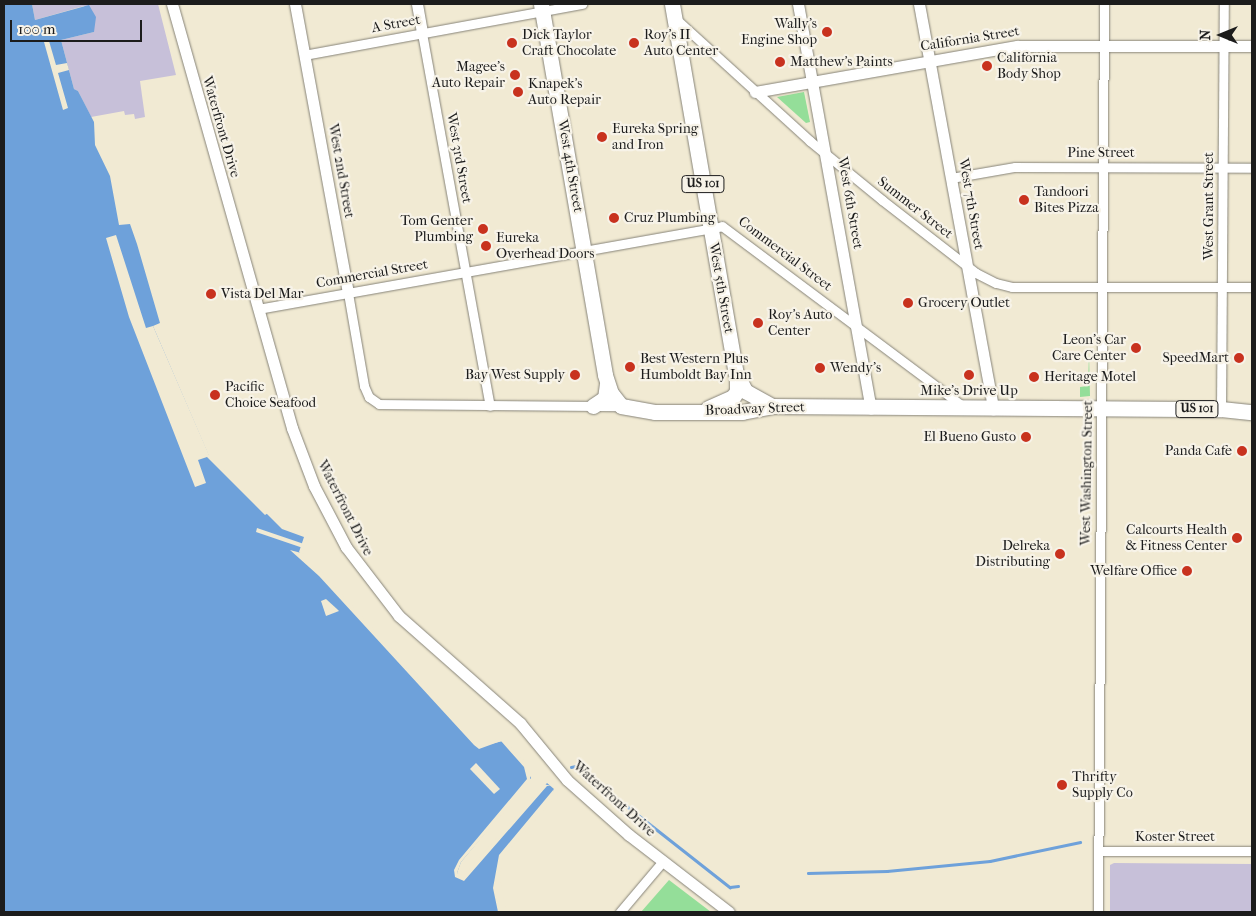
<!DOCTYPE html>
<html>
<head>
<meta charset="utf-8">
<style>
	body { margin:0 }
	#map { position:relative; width:1256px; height:916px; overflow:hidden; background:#f1ead3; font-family:"IM FELL French Canon",serif }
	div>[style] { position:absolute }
	.industrial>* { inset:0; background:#c7c0d9 }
	.green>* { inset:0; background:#94de99 }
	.water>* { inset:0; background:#6ea1da }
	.pier>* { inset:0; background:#f1ead3 }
	.stream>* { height:2.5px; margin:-1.25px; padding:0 1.25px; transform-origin:1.25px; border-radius:1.25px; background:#6ea1da }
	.roads { filter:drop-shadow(0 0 1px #868378) drop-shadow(0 0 1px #868378) }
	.minor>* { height:9px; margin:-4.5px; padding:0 4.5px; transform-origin:4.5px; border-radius:4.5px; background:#fff }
	.tertiary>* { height:11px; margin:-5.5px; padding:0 5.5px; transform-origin:5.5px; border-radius:5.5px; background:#fff }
	.trunk>* { height:15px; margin:-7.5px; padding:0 7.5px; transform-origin:7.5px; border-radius:7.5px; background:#fff }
	.dots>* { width:14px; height:14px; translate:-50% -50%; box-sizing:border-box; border:2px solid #f7f3e8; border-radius:50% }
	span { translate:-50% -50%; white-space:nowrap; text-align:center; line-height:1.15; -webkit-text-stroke:4.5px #f7f3e8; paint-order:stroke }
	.shield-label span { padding:1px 4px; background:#f7f3e8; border:1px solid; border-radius:4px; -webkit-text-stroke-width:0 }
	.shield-label { font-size:12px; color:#1c1c1c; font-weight:700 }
	.street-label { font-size:14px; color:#1c1c1c }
	.poi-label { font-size:14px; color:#1c1c1c }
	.right { translate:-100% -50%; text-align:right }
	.left { translate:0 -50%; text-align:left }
	.frame { position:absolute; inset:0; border:5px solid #1c1c1c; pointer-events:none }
	.north { position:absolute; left:1196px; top:10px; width:50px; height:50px; -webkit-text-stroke:4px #f7f3e8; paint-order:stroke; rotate:270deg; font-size:14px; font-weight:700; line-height:20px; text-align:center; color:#1c1c1c }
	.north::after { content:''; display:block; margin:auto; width:18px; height:22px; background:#1c1c1c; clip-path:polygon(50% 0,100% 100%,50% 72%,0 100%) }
	.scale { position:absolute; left:10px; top:20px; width:132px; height:22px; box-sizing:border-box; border:2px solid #1c1c1c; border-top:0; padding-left:6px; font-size:15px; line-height:18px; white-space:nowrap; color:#1c1c1c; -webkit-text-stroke:4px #f7f3e8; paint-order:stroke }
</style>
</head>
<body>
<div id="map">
	<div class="industrial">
		<div style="clip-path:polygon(32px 4px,158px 4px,176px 75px,140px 81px,145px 117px,135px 119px,134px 114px,125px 115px,124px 111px,91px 117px,78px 91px,74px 89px,61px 40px,94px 32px,84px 6px,35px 20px)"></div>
		<div style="clip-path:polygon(1114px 863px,1252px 864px,1252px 912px,1110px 912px,1110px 865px)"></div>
	</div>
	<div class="green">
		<div style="clip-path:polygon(804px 92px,810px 122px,806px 123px,777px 97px)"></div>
		<div style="clip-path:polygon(1089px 353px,1090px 396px,1080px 397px,1080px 387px,1088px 386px)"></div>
		<div style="clip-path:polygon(669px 880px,711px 912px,641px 912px)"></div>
	</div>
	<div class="water">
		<div style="clip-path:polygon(4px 4px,32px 4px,35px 20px,89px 5px,96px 17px,94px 32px,61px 40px,74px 89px,78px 91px,94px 122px,95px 145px,110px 176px,119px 225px,130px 224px,137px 244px,160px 323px,153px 326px,209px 456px,282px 529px,304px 537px,299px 552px,478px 747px,503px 741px,520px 757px,531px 778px,461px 862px,457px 873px,464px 878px,547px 783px,554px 789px,549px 802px,500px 856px,497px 877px,503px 912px,4px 912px)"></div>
	</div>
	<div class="pier">
		<div style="clip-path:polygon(49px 41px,56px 65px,67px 63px,69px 70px,58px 73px,68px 108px,63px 110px,44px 42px)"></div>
		<div style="clip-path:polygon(116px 235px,146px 328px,153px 326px,209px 455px,254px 497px,268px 513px,265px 515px,207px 457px,198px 460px,206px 483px,195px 487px,129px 317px,106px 238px)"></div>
		<div style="clip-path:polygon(257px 528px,304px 544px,303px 548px,256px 532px)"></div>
		<div style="clip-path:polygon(290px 550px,305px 554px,476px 742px,504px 739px,530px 767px,530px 782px,461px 862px,457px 873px,464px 875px,544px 784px,551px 786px,547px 786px,464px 881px,455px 877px,454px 870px,459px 860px,527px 779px,524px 767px,501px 741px,479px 749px,474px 745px,319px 576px)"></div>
		<div style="clip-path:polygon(326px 599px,337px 609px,339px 611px,326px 616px,321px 601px)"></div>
		<div style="clip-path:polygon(476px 763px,500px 789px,494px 794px,470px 769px)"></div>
		<div style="clip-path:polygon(554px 789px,551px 802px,503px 857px,500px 877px,506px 912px,498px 912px,493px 888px,499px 855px)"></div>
	</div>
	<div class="stream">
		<div style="left:571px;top:767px;width:5px;rotate:-11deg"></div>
		<div style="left:576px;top:766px;width:196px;rotate:38.2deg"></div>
		<div style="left:730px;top:887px;width:8px;rotate:-7deg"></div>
		<div style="left:808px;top:873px;width:79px;rotate:-1.5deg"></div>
		<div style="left:887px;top:871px;width:103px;rotate:-5.5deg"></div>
		<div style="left:990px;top:861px;width:92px;rotate:-11.9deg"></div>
	</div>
	<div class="roads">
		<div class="minor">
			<div style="left:676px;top:19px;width:181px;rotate:42.3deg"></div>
			<div style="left:810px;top:141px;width:93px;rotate:39.3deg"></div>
			<div style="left:882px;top:200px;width:119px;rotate:37.8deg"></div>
			<div style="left:976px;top:273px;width:22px;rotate:27deg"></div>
			<div style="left:996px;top:283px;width:16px;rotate:14deg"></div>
			<div style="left:1012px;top:287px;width:240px"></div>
			<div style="left:422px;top:33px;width:379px;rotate:79.7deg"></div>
			<div style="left:304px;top:55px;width:283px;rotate:-10.4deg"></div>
			<div style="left:951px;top:178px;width:65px;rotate:-9.8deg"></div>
			<div style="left:1015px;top:167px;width:237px;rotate:0.2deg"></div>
			<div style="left:348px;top:293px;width:94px;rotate:80.2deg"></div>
			<div style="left:364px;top:386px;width:12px;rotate:66deg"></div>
			<div style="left:369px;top:397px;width:12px;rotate:35deg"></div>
			<div style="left:379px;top:404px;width:242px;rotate:0.5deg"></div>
			<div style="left:258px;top:309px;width:471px;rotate:-10.1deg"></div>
			<div style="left:722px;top:226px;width:301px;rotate:36.8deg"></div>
			<div style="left:1221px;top:409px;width:405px;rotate:-89.6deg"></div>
			<div style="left:1098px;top:851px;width:154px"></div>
			<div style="left:620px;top:912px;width:67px;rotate:-49.9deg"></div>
			<div style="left:1098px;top:912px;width:908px;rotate:-89.62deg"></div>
		</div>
		<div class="tertiary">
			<div style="left:172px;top:4px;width:441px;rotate:74.2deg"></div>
			<div style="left:292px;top:428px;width:62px;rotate:69.2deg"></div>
			<div style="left:314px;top:486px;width:69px;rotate:62.3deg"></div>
			<div style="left:346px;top:547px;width:87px;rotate:52.5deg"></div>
			<div style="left:399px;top:616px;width:162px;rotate:41.5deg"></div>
			<div style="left:520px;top:723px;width:74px;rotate:50.5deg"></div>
			<div style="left:567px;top:780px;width:83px;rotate:41.6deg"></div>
			<div style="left:629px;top:835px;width:126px;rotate:37.6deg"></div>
			<div style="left:295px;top:4px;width:294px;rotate:79.6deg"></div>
			<div style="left:417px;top:4px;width:29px;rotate:80deg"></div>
			<div style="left:798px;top:4px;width:411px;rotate:79.8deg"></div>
			<div style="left:919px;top:4px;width:412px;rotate:79.6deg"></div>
			<div style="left:755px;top:92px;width:266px;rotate:-10deg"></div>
			<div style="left:1017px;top:46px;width:235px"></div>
		</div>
		<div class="trunk">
			<div style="left:541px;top:4px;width:376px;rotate:80.2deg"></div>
			<div style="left:605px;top:375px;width:19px;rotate:72deg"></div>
			<div style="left:611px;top:393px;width:16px;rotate:52deg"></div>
			<div style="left:621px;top:406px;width:35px;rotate:10deg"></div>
			<div style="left:655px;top:412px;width:87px"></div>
			<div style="left:742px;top:412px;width:31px;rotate:-11deg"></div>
			<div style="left:772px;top:406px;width:449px;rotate:0.4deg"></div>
			<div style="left:1221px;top:409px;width:31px;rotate:6deg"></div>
			<div style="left:672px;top:4px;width:375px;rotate:80.2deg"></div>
			<div style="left:736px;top:373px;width:20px;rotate:63deg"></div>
			<div style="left:745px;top:391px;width:31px;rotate:29deg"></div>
			<div style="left:593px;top:406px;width:14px;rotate:-34deg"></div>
			<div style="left:605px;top:398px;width:14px;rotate:-82deg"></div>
			<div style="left:708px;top:408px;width:27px;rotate:-24deg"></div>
			<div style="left:733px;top:397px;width:7px;rotate:-56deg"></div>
			<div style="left:737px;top:391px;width:15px;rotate:-90deg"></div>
		</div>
	</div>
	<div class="dots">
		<div style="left:827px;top:32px;background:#c8321e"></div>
		<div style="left:512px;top:43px;background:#c8321e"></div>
		<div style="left:634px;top:43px;background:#c8321e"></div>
		<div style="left:780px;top:62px;background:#c8321e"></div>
		<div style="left:987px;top:66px;background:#c8321e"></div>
		<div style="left:515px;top:75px;background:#c8321e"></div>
		<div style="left:518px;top:92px;background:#c8321e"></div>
		<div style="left:602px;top:137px;background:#c8321e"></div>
		<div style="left:1024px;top:200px;background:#c8321e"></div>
		<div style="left:614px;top:218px;background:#c8321e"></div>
		<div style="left:483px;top:229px;background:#c8321e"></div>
		<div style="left:486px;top:246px;background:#c8321e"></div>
		<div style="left:211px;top:294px;background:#c8321e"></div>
		<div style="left:908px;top:303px;background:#c8321e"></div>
		<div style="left:758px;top:323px;background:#c8321e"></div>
		<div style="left:1136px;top:348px;background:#c8321e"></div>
		<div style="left:1239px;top:358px;background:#c8321e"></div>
		<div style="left:630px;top:367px;background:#c8321e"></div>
		<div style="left:820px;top:368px;background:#c8321e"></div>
		<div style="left:575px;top:375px;background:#c8321e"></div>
		<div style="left:969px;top:375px;background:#c8321e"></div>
		<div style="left:1034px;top:377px;background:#c8321e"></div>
		<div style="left:215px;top:395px;background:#c8321e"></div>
		<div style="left:1026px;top:437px;background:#c8321e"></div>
		<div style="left:1242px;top:451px;background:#c8321e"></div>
		<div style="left:1237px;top:538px;background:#c8321e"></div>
		<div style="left:1060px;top:554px;background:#c8321e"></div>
		<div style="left:1187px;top:571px;background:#c8321e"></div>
		<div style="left:1062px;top:785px;background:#c8321e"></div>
	</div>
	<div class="shield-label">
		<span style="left:703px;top:184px">US 101</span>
		<span style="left:1197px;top:409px">US 101</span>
	</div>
	<div class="street-label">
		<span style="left:396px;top:24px;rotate:-10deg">A Street</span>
		<span style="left:970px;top:39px;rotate:-9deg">California Street</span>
		<span style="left:221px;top:127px;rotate:74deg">Waterfront Drive</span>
		<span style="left:1101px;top:153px">Pine Street</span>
		<span style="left:459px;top:158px;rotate:80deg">West 3rd Street</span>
		<span style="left:570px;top:166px;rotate:80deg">West 4th Street</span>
		<span style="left:341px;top:171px;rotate:80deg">West 2nd Street</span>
		<span style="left:850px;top:203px;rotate:80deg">West 6th Street</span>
		<span style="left:971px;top:204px;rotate:80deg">West 7th Street</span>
		<span style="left:1209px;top:206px;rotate:-90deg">West Grant Street</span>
		<span style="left:915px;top:208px;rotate:38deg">Summer Street</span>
		<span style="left:785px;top:254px;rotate:37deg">Commercial Street</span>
		<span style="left:372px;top:274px;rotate:-10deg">Commercial Street</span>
		<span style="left:721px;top:288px;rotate:80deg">West 5th Street</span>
		<span style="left:755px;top:409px;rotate:-2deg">Broadway Street</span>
		<span style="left:1087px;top:473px;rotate:-89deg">West Washington Street</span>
		<span style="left:345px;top:508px;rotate:63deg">Waterfront Drive</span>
		<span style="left:614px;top:799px;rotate:42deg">Waterfront Drive</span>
		<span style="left:1175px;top:837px">Koster Street</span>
	</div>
	<div class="poi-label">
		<span class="right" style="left:817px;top:32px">Wally's<br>Engine Shop</span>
		<span class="left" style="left:522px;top:43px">Dick Taylor<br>Craft Chocolate</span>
		<span class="left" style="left:644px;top:43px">Roy's II<br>Auto Center</span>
		<span class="left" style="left:997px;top:66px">California<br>Body Shop</span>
		<span class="left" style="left:790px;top:62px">Matthew's Paints</span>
		<span class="right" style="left:505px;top:75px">Magee's<br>Auto Repair</span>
		<span class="left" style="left:528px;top:92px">Knapek's<br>Auto Repair</span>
		<span class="left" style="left:612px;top:137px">Eureka Spring<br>and Iron</span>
		<span class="left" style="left:1034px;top:200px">Tandoori<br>Bites Pizza</span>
		<span class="left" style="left:624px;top:218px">Cruz Plumbing</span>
		<span class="right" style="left:473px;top:229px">Tom Genter<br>Plumbing</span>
		<span class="left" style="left:496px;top:246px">Eureka<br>Overhead Doors</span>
		<span class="left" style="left:221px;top:294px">Vista Del Mar</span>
		<span class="left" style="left:918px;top:303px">Grocery Outlet</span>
		<span class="left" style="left:768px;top:323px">Roy's Auto<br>Center</span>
		<span class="right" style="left:1126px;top:348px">Leon's Car<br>Care Center</span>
		<span class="right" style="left:1229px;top:358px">SpeedMart</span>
		<span class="left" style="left:640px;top:367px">Best Western Plus<br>Humboldt Bay Inn</span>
		<span class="left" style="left:830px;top:368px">Wendy's</span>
		<span class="right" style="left:565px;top:375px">Bay West Supply</span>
		<span class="left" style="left:1044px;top:377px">Heritage Motel</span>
		<span class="left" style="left:225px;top:395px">Pacific<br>Choice Seafood</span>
		<span style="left:969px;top:391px">Mike's Drive Up</span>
		<span class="right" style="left:1016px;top:437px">El Bueno Gusto</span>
		<span class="right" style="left:1232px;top:451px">Panda Cafe</span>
		<span class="right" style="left:1227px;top:538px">Calcourts Health<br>&amp; Fitness Center</span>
		<span class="right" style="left:1050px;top:554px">Delreka<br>Distributing</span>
		<span class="right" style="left:1177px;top:571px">Welfare Office</span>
		<span class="left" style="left:1072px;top:785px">Thrifty<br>Supply Co</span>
	</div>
	<div class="frame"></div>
	<div class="north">N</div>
	<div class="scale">100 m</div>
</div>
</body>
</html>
